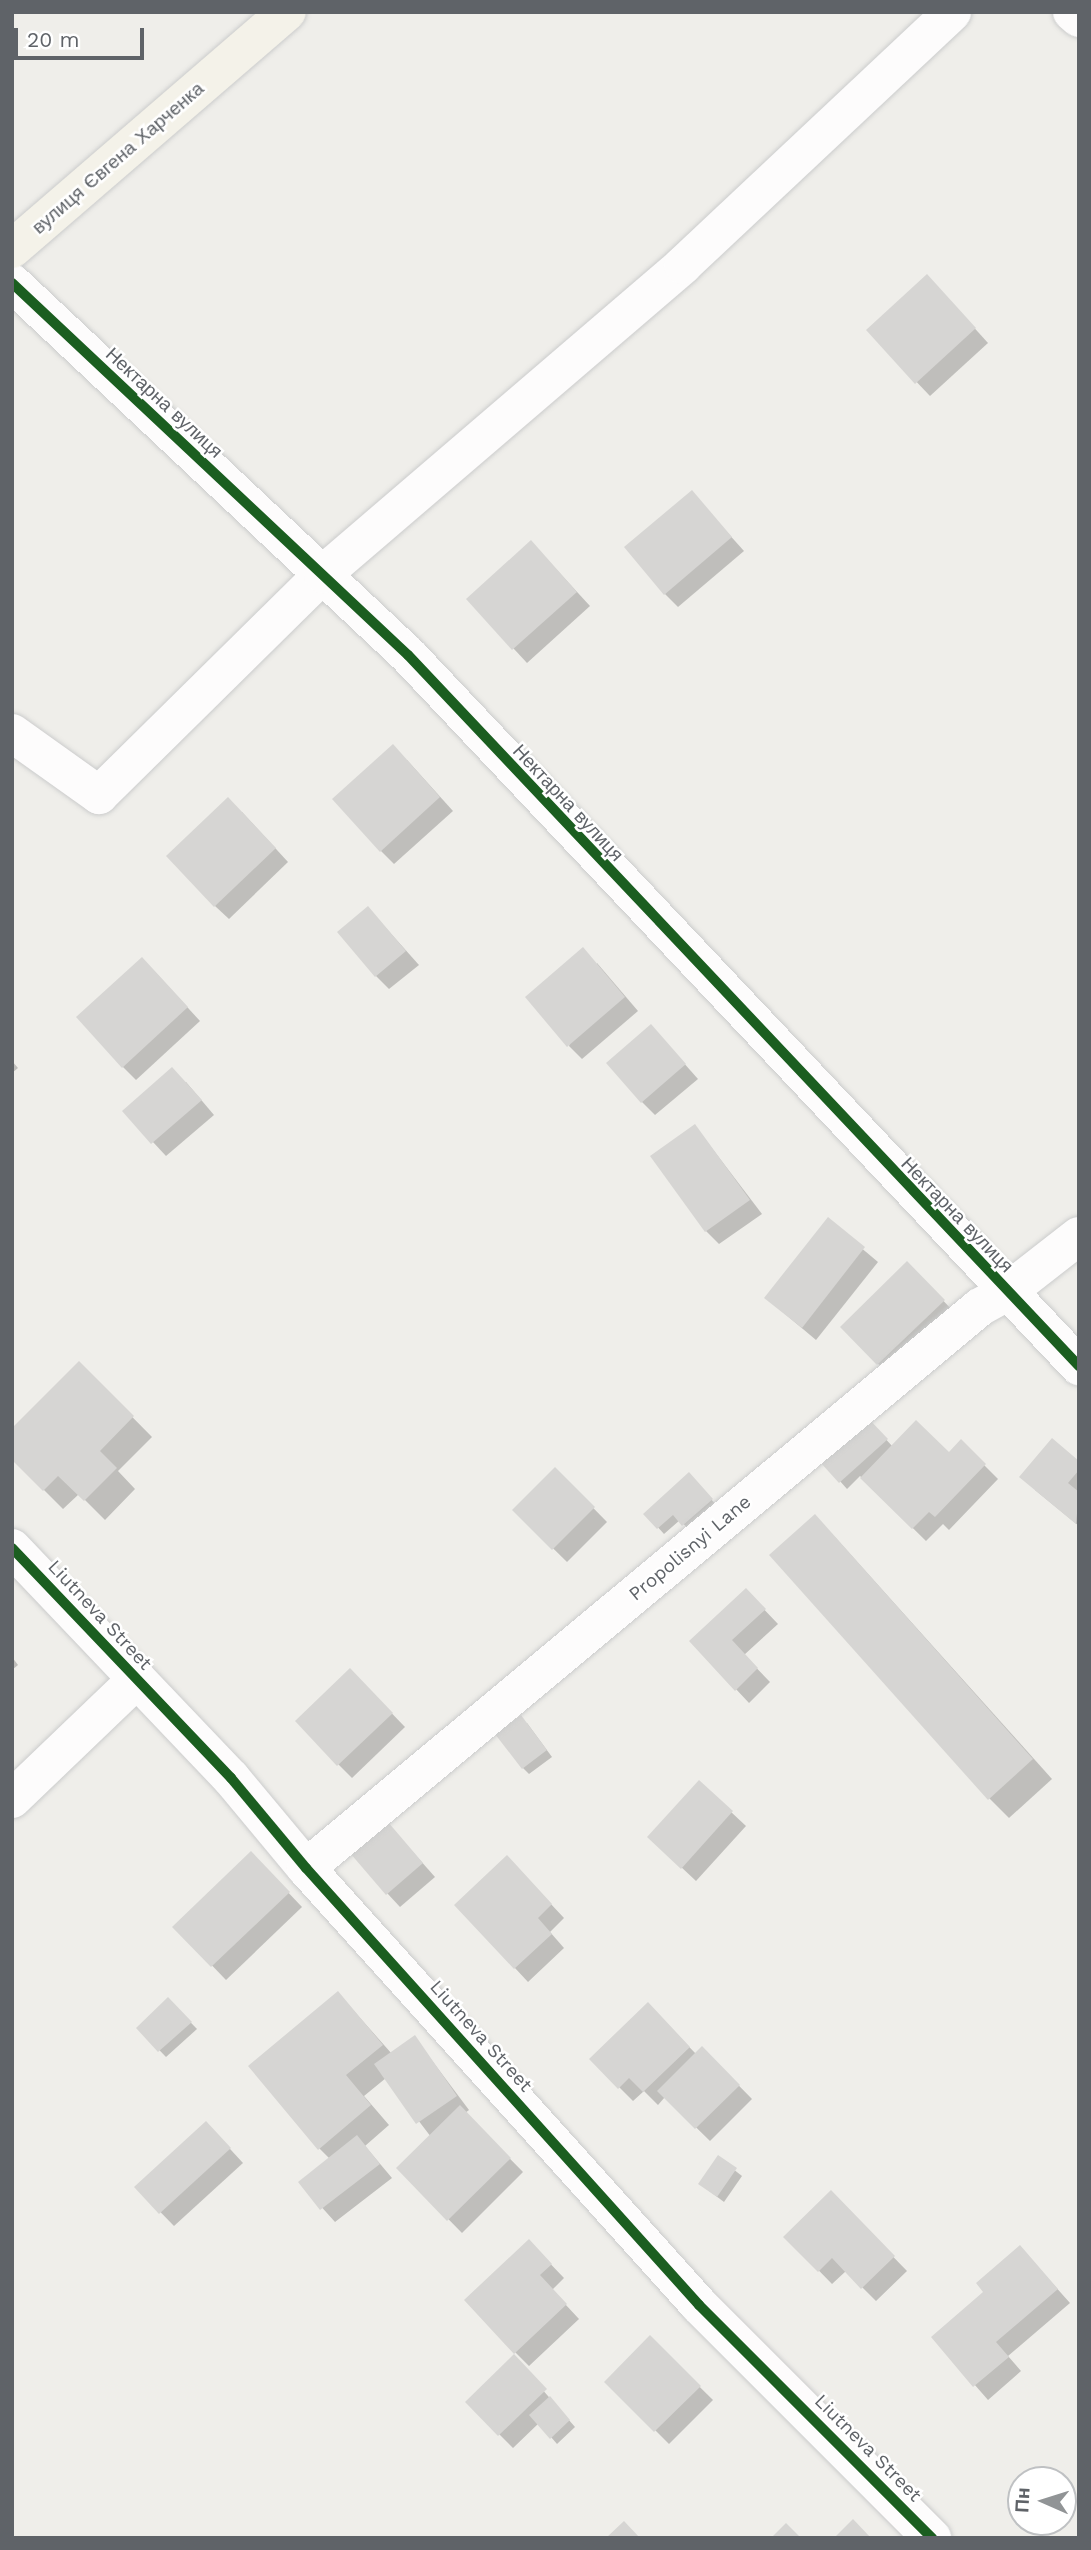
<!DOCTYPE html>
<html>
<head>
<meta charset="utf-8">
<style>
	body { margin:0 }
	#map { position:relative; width:1091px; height:2550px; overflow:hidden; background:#efeeea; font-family:"Work Sans",sans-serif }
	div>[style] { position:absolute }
	.shadow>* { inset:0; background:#0003 }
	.building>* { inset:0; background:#d6d5d3 }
	.roads { filter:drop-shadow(0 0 2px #cbcccc) drop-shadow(0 0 2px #cbcccc) }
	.minor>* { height:38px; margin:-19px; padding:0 19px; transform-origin:19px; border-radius:19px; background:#fdfcfc }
	.major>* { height:38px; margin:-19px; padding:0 19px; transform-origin:19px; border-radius:19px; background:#f4f2e9 }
	.cycleway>* { height:10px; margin:-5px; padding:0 5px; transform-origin:5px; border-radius:5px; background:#1b5e20 }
	span { translate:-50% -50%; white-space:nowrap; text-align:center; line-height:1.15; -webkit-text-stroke:5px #fff; paint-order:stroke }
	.street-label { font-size:19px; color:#5f6368 }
	.frame { position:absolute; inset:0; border:14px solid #5f6368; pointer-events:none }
	.north { position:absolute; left:1007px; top:2466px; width:70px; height:70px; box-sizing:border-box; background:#fff; border:2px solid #bfc1c3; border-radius:50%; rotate:273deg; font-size:19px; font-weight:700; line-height:28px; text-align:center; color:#5f6368 }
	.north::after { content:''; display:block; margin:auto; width:24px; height:32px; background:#919496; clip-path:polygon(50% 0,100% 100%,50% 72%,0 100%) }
	.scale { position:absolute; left:14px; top:28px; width:130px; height:32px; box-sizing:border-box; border:4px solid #5f6368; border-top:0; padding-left:9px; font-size:21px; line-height:24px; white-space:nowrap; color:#5f6368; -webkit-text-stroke:5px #fff; paint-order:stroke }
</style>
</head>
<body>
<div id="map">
	<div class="shadow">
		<div style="clip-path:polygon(940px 290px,988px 343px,930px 396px,868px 331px)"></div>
		<div style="clip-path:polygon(692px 493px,744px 551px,678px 607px,665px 594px)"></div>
		<div style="clip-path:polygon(544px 556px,590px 606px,527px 663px,468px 599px)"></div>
		<div style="clip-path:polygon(407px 760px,453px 811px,394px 864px,381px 851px)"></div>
		<div style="clip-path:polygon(242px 812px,288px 862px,229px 919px,215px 906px)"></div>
		<div style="clip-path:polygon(368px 908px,419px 965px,389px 989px,376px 976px)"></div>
		<div style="clip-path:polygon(597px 963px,638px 1011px,582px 1059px,569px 1046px)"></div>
		<div style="clip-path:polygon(155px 972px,200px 1021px,136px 1080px,123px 1067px)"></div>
		<div style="clip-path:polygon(651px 1026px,698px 1079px,655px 1115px,642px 1102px)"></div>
		<div style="clip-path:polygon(12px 1061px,18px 1068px,12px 1073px)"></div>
		<div style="clip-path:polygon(186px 1082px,214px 1115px,166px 1156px,124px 1111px)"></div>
		<div style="clip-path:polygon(695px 1126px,762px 1214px,719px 1244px,706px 1231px)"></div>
		<div style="clip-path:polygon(828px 1220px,878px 1262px,816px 1340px,766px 1298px)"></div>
		<div style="clip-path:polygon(907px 1263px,957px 1315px,892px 1378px,842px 1327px)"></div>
		<div style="clip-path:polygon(79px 1363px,152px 1437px,118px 1471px,135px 1489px,105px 1520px,79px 1494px,63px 1509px,12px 1458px)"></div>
		<div style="clip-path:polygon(868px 1420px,893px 1447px,949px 1454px,961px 1442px,998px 1479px,949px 1530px,943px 1524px,926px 1541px,860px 1476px,847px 1489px,823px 1462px)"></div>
		<div style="clip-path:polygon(1079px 1463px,1079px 1526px,1035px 1490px)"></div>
		<div style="clip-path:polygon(555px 1469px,607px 1522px,567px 1562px,514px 1510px)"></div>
		<div style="clip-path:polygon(695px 1481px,718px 1507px,690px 1531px,680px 1520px,664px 1534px,646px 1514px)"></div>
		<div style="clip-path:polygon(834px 1536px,1052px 1779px,1009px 1818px,989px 1798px)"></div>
		<div style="clip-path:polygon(759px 1604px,778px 1624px,744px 1655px,770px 1682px,749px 1703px,691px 1641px)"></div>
		<div style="clip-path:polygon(12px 1657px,18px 1665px,12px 1670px)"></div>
		<div style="clip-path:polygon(350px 1670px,405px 1727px,352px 1778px,338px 1764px)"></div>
		<div style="clip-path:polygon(527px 1723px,552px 1757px,529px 1774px,523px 1768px)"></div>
		<div style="clip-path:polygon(699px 1782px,746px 1826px,696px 1881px,663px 1850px)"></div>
		<div style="clip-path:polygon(388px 1824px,435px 1877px,400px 1907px,387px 1893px)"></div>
		<div style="clip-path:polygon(264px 1867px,302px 1907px,226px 1980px,175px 1927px)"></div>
		<div style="clip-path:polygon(520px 1871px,564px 1918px,550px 1932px,564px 1948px,528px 1982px,456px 1905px)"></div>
		<div style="clip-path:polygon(338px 1993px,392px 2054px,415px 2038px,469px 2110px,465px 2113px,523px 2172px,462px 2233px,398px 2168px,431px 2137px,386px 2078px,364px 2096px,389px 2125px,365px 2146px,392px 2178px,335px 2222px,300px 2183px,330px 2159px,319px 2148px)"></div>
		<div style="clip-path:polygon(168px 1999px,197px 2029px,166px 2057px,138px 2028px)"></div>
		<div style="clip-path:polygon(648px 2004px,696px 2054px,702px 2048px,752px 2099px,710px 2141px,665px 2097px,658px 2105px,644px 2091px,633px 2101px,591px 2059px)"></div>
		<div style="clip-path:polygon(219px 2137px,243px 2163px,174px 2226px,136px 2187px)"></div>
		<div style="clip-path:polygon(719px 2158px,742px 2176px,724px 2202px,700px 2184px)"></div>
		<div style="clip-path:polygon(831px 2193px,907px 2271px,876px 2301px,846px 2271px,832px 2284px,786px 2237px)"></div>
		<div style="clip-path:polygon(1020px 2247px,1070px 2303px,1008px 2356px,1021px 2371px,988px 2400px,933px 2337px,985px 2293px)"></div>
		<div style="clip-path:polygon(542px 2255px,564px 2278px,552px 2290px,579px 2319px,529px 2366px,515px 2352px)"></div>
		<div style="clip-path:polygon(650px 2338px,713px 2400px,669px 2444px,607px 2382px)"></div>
		<div style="clip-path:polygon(514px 2357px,575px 2427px,557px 2444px,539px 2423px,513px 2448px,467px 2402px)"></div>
	</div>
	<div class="building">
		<div style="clip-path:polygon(927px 274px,976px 328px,915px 384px,866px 330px)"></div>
		<div style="clip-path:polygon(692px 490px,732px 537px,664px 595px,624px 547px)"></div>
		<div style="clip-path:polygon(531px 540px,577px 592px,512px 650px,466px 599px)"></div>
		<div style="clip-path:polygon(393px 744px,440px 797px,380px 852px,332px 799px)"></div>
		<div style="clip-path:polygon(228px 797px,276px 848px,214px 907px,166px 856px)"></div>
		<div style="clip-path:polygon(368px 906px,406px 951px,375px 977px,337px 932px)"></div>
		<div style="clip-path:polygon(583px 947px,625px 997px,567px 1047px,525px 997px)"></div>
		<div style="clip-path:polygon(142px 957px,188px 1007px,122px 1068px,76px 1017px)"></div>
		<div style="clip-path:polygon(651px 1024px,686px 1064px,641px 1103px,606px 1063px)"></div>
		<div style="clip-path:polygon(172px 1067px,202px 1100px,151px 1144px,122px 1111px)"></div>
		<div style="clip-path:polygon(695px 1124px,750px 1200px,705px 1232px,650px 1156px)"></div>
		<div style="clip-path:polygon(828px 1217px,865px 1247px,802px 1328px,764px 1298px)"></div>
		<div style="clip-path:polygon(907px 1261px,945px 1300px,877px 1365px,840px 1327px)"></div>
		<div style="clip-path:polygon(79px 1361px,134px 1416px,100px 1451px,117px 1468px,84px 1501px,58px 1476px,43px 1491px,12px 1460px,12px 1428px)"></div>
		<div style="clip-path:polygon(868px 1418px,888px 1439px,839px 1483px,820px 1462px)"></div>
		<div style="clip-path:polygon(916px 1420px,949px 1452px,961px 1439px,986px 1464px,935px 1517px,929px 1512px,912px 1529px,860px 1478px)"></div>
		<div style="clip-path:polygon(1052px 1438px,1079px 1461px,1079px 1470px,1068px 1483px,1079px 1492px,1076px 1524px,1019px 1477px)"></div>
		<div style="clip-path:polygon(555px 1467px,595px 1507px,552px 1550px,512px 1510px)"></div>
		<div style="clip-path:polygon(689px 1472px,713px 1499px,682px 1526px,673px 1515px,657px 1529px,643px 1514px)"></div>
		<div style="clip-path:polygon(815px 1514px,1033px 1759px,988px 1800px,769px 1555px)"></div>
		<div style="clip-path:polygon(746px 1588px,766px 1609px,732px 1640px,758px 1668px,735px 1691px,689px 1641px)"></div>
		<div style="clip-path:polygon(350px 1668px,393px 1713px,337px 1766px,295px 1721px)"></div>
		<div style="clip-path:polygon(521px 1715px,547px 1750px,522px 1769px,495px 1734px)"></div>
		<div style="clip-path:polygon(699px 1780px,733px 1811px,681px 1869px,647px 1837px)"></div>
		<div style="clip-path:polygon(388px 1822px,423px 1863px,386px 1895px,350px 1853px)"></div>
		<div style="clip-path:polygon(251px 1851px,290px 1892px,211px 1967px,172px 1927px)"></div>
		<div style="clip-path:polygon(507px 1855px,552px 1904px,538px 1918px,552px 1934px,514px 1969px,454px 1905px)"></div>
		<div style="clip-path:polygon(338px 1991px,383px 2045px,346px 2075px,371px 2105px,318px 2150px,248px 2066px)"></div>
		<div style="clip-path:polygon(168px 1997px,192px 2022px,158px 2052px,136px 2028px)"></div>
		<div style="clip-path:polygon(648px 2002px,690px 2047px,643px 2092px,629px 2078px,618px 2089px,589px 2059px)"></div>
		<div style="clip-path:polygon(415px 2035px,457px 2096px,416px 2124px,374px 2064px)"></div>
		<div style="clip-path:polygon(702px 2046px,740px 2085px,695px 2129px,657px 2091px)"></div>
		<div style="clip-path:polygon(460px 2105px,511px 2158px,447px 2221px,396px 2168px)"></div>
		<div style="clip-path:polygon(206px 2121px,231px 2148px,159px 2214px,134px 2187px)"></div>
		<div style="clip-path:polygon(357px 2135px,380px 2164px,320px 2210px,298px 2182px)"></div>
		<div style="clip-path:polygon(718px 2155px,737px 2168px,717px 2197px,698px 2184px)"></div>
		<div style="clip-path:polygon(831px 2190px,895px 2256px,861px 2289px,832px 2258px,818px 2272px,783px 2237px)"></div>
		<div style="clip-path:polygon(529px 2239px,552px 2264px,540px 2275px,567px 2304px,514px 2354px,464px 2300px)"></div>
		<div style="clip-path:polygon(1020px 2245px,1058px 2289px,996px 2342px,1009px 2357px,973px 2387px,931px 2337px,983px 2292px,976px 2283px)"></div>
		<div style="clip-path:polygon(650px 2335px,701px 2386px,654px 2432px,604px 2382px)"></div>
		<div style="clip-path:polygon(514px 2354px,547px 2389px,498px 2436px,465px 2402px)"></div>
		<div style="clip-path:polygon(550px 2396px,570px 2420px,550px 2439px,529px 2415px)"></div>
		<div style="clip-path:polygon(853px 2519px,871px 2538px,834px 2538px)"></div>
		<div style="clip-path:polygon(624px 2521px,640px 2538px,606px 2538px)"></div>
		<div style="clip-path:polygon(786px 2523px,801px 2538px,771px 2538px)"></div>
	</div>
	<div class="roads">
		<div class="minor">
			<div style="left:1072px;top:12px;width:9px;rotate:41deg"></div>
			<div style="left:12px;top:283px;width:543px;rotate:43.21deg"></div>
			<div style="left:408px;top:655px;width:978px;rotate:46.66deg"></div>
			<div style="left:12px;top:733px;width:107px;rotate:35.5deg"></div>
			<div style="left:99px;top:795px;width:315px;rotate:-44.6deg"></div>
			<div style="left:323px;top:574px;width:474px;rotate:-40.6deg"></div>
			<div style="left:683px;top:265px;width:369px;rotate:-43.2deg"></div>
			<div style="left:12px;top:1548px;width:318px;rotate:46.4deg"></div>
			<div style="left:231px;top:1778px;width:117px;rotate:50.2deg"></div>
			<div style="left:306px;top:1868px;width:588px;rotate:48.03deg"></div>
			<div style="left:699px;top:2305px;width:330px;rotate:45deg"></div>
			<div style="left:12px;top:1799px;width:173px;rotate:-43.8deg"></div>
			<div style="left:306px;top:1868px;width:877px;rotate:-39.77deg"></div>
			<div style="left:980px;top:1307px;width:31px;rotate:-29deg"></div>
			<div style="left:1007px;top:1292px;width:91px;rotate:-37.9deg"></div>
		</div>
		<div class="major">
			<div style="left:12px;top:249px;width:363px;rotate:-40.8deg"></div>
		</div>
	</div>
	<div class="cycleway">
		<div style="left:12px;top:283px;width:543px;rotate:43.21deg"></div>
		<div style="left:408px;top:655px;width:978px;rotate:46.66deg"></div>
		<div style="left:12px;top:1548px;width:318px;rotate:46.4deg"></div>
		<div style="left:231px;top:1778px;width:117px;rotate:50.2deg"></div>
		<div style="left:306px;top:1868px;width:588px;rotate:48.03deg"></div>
		<div style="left:699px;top:2305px;width:330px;rotate:45deg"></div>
	</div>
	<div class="street-label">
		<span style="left:118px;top:158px;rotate:-41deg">вулиця Євгена Харченка</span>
		<span style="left:164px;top:403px;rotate:43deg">Нектарна вулиця</span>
		<span style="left:568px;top:803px;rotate:47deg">Нектарна вулиця</span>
		<span style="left:957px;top:1215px;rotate:46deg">Нектарна вулиця</span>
		<span style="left:690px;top:1548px;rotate:-40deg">Propolisnyi Lane</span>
		<span style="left:100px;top:1615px;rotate:47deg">Liutneva Street</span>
		<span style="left:481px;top:2036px;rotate:48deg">Liutneva Street</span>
		<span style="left:868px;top:2448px;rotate:45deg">Liutneva Street</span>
	</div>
	<div class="frame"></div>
	<div class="north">Пн</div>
	<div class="scale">20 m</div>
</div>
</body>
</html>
